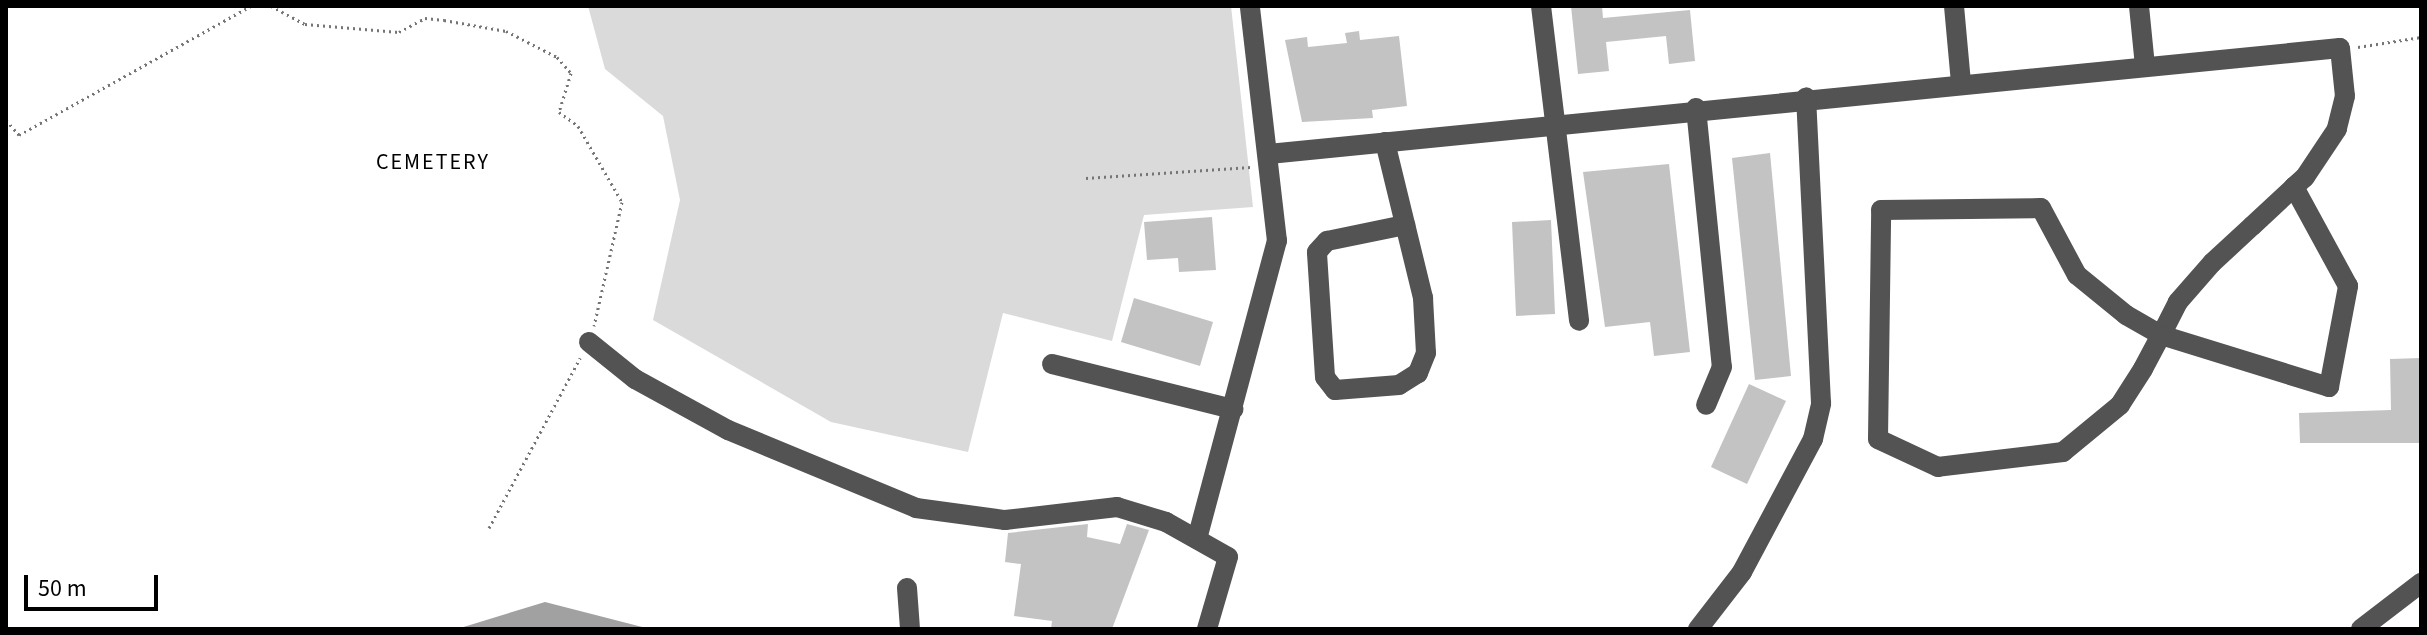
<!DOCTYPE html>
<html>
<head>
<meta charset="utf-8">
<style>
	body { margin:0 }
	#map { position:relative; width:2427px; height:635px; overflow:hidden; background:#fff; font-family:"Source Sans 3",sans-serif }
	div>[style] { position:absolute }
	.green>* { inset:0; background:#dadada }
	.water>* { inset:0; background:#a1a1a1 }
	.building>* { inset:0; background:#c3c3c3 }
	.path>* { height:3px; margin-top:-1.5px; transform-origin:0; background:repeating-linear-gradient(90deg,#757575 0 2px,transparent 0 6px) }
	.minor>* { height:20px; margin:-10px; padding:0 10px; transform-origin:10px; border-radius:10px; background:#535353 }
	span { translate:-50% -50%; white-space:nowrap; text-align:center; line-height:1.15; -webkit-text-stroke:7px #fff; paint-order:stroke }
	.neighbourhood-label { font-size:22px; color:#000; letter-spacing:2px }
	.frame { position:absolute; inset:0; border:8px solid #000; pointer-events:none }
	.scale { position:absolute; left:24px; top:575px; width:134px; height:36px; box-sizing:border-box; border:4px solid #000; border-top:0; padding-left:10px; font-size:24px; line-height:28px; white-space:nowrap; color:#000; -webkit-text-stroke:6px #fff; paint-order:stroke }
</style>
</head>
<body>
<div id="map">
	<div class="green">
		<div style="clip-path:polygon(588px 6px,1231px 6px,1253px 207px,1144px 215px,1112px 341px,1003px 313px,968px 452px,831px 422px,653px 320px,680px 200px,663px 116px,605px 69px)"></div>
	</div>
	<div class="water">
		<div style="clip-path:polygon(545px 602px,650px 629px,457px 629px)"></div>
	</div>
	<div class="building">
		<div style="clip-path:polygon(1571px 6px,1602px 6px,1603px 18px,1690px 10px,1695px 61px,1669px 64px,1666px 36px,1606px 42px,1609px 71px,1578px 74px)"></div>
		<div style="clip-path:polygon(1359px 31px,1360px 40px,1399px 36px,1407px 106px,1372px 110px,1373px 118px,1302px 122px,1285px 40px,1307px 37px,1308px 47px,1347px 43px,1345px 33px)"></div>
		<div style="clip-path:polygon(1770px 153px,1791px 376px,1755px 380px,1732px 158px)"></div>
		<div style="clip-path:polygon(1669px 164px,1690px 352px,1654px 356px,1650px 322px,1605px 327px,1583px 172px)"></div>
		<div style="clip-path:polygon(1212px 217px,1216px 270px,1179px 272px,1178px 258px,1147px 260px,1144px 222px)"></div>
		<div style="clip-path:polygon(1551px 220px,1555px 314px,1516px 316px,1512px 222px)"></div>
		<div style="clip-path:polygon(1134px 298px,1213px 322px,1200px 366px,1121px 342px)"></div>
		<div style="clip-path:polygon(2421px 358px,2421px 443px,2300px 443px,2299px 413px,2391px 410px,2390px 359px)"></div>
		<div style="clip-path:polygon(1749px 384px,1786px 401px,1747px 484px,1711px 467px)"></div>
		<div style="clip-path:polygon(1088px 524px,1087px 537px,1120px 544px,1127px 524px,1149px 530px,1112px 629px,1051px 629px,1052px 621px,1014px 616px,1021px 564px,1005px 562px,1008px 533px)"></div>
	</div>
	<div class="path">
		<div style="left:271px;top:6px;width:38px;rotate:28deg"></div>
		<div style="left:305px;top:24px;width:94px;rotate:4.9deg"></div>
		<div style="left:399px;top:32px;width:30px;rotate:-28deg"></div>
		<div style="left:425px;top:18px;width:19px;rotate:6deg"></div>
		<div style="left:444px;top:20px;width:63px;rotate:10.1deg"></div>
		<div style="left:506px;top:31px;width:57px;rotate:27deg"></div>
		<div style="left:557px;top:57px;width:21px;rotate:49deg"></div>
		<div style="left:571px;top:73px;width:41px;rotate:107.1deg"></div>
		<div style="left:559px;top:112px;width:24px;rotate:36deg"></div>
		<div style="left:578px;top:126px;width:88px;rotate:59.9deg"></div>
		<div style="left:622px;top:202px;width:127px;rotate:102.7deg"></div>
		<div style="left:2358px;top:47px;width:64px;rotate:-9deg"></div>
		<div style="left:6px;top:120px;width:20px;rotate:49deg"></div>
		<div style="left:19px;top:135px;width:265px;rotate:-29.1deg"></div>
		<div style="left:1086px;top:178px;width:165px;rotate:-3.8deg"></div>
		<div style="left:489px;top:528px;width:193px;rotate:-61.8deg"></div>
	</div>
	<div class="minor">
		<div style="left:1541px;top:6px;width:317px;rotate:83.1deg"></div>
		<div style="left:1954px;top:6px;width:77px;rotate:84.8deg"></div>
		<div style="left:2139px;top:6px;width:60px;rotate:84.3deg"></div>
		<div style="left:1696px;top:108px;width:260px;rotate:84.3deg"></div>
		<div style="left:1722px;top:367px;width:41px;rotate:112.8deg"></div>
		<div style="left:1385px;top:142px;width:161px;rotate:76.3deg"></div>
		<div style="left:1423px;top:298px;width:55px;rotate:86.9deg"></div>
		<div style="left:1426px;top:353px;width:22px;rotate:112deg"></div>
		<div style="left:1418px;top:373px;width:22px;rotate:148deg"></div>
		<div style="left:1399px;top:385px;width:64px;rotate:175.5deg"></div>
		<div style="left:1335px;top:390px;width:16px;rotate:-128deg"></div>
		<div style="left:1325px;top:377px;width:125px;rotate:-93.7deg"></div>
		<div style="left:1317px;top:252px;width:15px;rotate:-48deg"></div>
		<div style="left:1327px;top:241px;width:80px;rotate:-11.6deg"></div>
		<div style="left:1269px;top:154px;width:1076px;rotate:-5.65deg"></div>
		<div style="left:2340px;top:48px;width:48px;rotate:84.1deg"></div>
		<div style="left:2345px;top:96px;width:34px;rotate:104deg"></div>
		<div style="left:2337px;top:129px;width:58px;rotate:123.7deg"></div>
		<div style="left:2305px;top:177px;width:15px;rotate:138deg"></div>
		<div style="left:2294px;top:187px;width:57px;rotate:137.1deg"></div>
		<div style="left:2252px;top:226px;width:54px;rotate:137.2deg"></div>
		<div style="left:2212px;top:263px;width:52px;rotate:131.1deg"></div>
		<div style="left:2178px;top:302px;width:37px;rotate:117deg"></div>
		<div style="left:2161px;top:335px;width:38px;rotate:118deg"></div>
		<div style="left:2143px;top:369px;width:43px;rotate:122.6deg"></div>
		<div style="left:2120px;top:405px;width:74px;rotate:140.5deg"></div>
		<div style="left:2063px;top:452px;width:126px;rotate:173.2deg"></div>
		<div style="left:1938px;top:467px;width:66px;rotate:-155deg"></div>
		<div style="left:1878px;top:439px;width:229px;rotate:-89.2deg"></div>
		<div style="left:1881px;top:210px;width:160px;rotate:-0.7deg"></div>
		<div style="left:2041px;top:208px;width:76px;rotate:61.8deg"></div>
		<div style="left:2077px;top:275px;width:63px;rotate:39.2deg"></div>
		<div style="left:2126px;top:315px;width:40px;rotate:29.7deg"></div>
		<div style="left:2161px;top:335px;width:176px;rotate:17.2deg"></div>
		<div style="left:2329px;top:387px;width:103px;rotate:-79.3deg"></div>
		<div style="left:2348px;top:286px;width:113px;rotate:-118.6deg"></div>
		<div style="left:589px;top:342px;width:59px;rotate:38.8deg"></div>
		<div style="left:635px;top:379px;width:106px;rotate:28.7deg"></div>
		<div style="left:728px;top:430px;width:204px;rotate:22.5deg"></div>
		<div style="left:916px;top:508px;width:90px;rotate:7.7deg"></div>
		<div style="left:1005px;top:520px;width:113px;rotate:-6.6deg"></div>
		<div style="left:1117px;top:507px;width:51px;rotate:17deg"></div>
		<div style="left:1166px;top:522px;width:71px;rotate:29.4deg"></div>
		<div style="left:1228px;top:557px;width:75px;rotate:106.3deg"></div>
		<div style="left:1052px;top:364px;width:187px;rotate:14deg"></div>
		<div style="left:1197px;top:539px;width:309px;rotate:-75deg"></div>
		<div style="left:1277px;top:241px;width:237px;rotate:-96.6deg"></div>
		<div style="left:907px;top:588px;width:41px;rotate:85.8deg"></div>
		<div style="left:1698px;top:629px;width:72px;rotate:-52.3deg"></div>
		<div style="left:1742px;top:572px;width:151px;rotate:-61.9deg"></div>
		<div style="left:1813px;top:439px;width:37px;rotate:-77deg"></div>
		<div style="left:1821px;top:403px;width:306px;rotate:-92.8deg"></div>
		<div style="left:2361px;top:629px;width:76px;rotate:-37.5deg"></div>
	</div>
	<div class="neighbourhood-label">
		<span style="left:433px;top:163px">CEMETERY</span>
	</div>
	<div class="frame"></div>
	<div class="scale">50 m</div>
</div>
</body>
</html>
